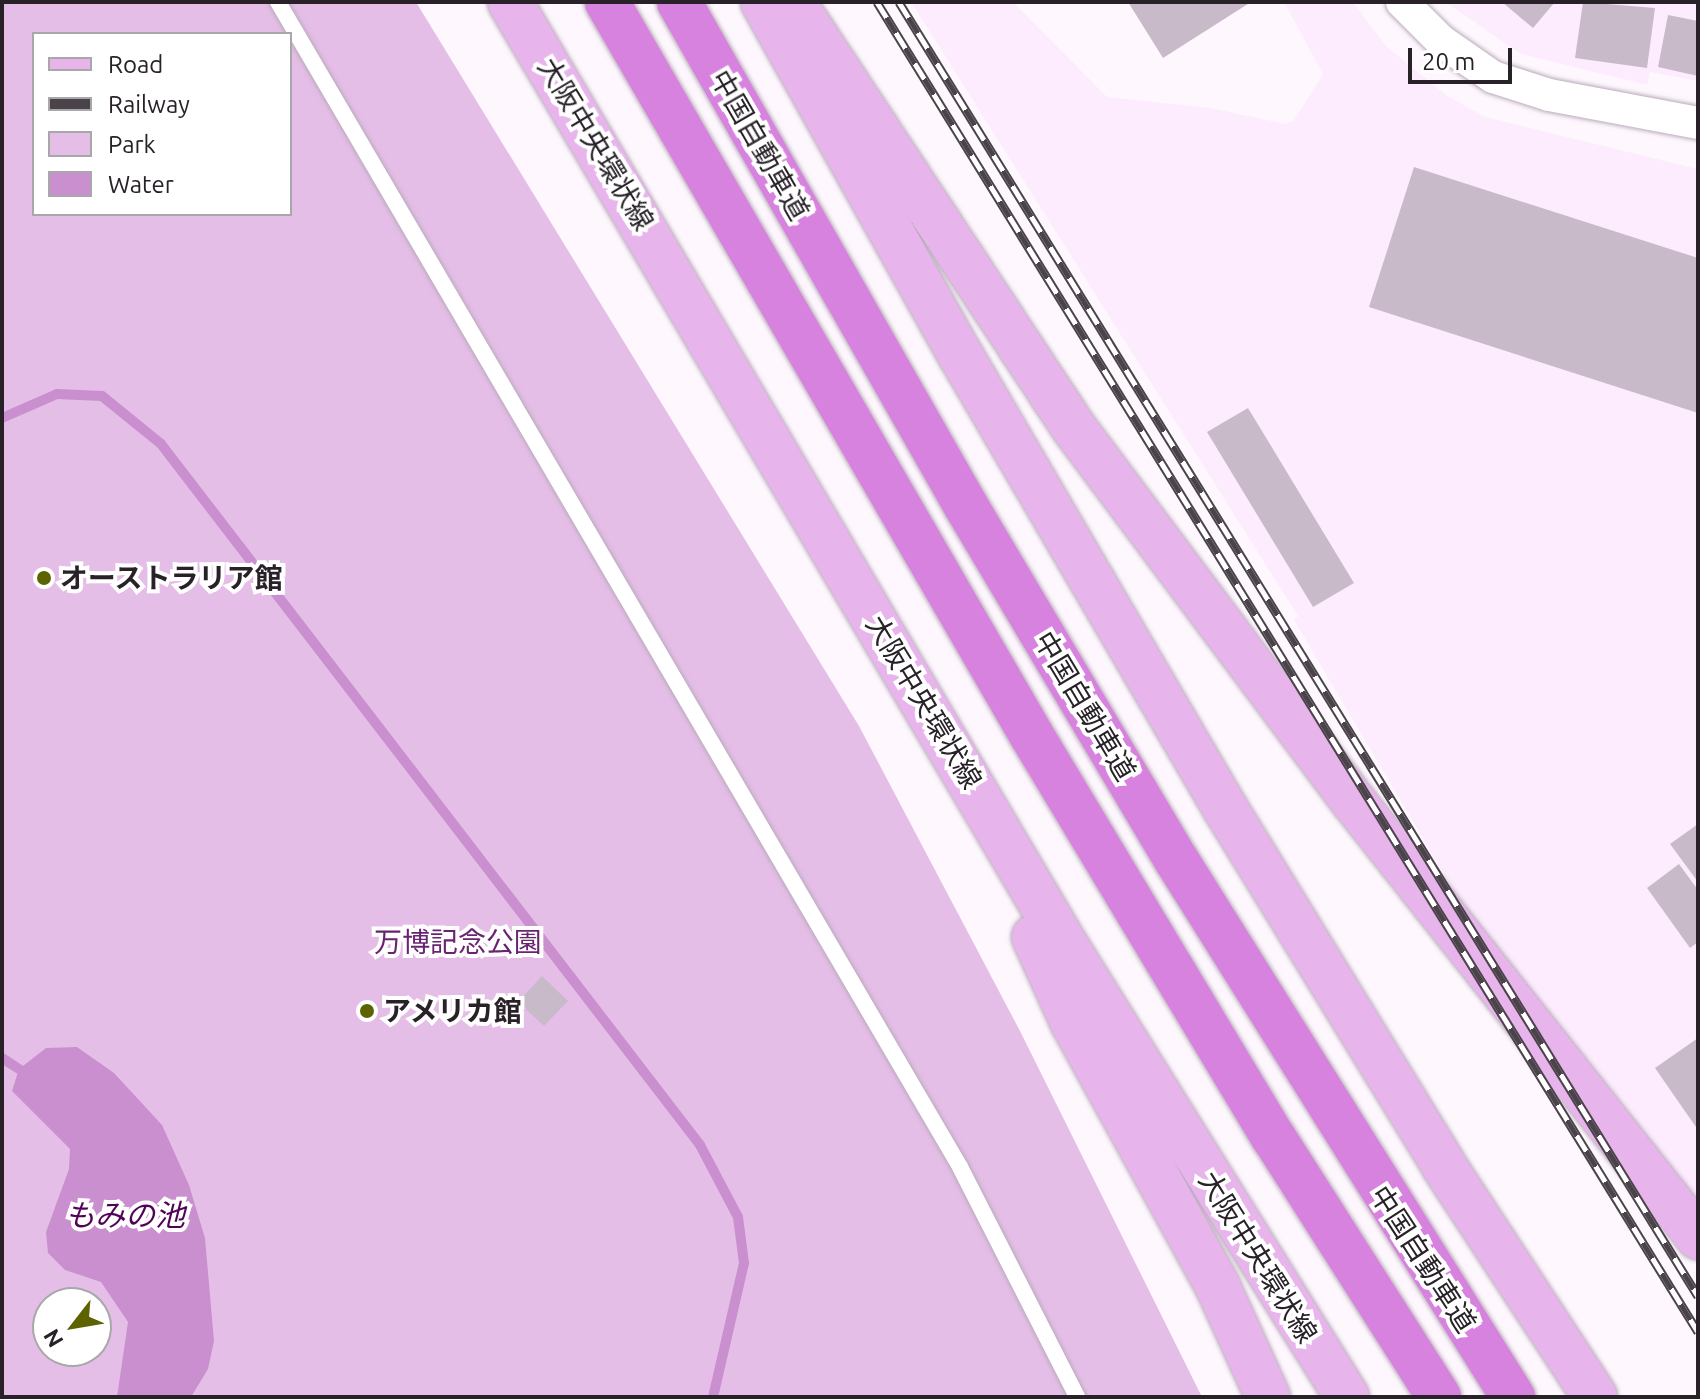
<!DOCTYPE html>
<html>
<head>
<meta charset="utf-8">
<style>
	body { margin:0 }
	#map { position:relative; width:1700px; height:1399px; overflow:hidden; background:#fef8fe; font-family:Ubuntu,"Noto Sans JP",sans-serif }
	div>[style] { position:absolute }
	.built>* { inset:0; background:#fdecfe }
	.green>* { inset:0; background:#e5bee8 }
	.water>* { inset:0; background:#ca8fce }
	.stream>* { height:10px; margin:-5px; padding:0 5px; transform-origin:5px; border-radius:5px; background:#ca8fce }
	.building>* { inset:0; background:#c9baca }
	.roads { filter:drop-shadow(0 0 2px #baabbb) drop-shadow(0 0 2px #baabbb) }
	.lane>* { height:16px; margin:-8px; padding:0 8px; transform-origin:8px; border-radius:8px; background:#fff }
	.street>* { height:32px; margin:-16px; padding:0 16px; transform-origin:16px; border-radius:16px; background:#fff }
	.primary>* { height:44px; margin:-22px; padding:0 22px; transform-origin:22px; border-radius:22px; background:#e8b4ec }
	.highway>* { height:44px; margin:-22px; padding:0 22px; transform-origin:22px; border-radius:22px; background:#d882df }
	.rail>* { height:9px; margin-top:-4.5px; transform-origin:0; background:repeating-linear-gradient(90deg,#fff 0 18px,#4a444a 0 36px); box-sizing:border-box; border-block:2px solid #4a444a }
	.dots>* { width:22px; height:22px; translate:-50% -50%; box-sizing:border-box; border:4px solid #fff; border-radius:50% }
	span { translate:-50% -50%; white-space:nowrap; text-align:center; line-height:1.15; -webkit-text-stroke:8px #fff; paint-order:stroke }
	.street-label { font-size:28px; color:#282228 }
	.poi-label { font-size:28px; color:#282228; font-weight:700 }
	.left { translate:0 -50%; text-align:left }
	.park-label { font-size:28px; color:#6a2371 }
	.water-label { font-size:30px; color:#500357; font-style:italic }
	.frame { position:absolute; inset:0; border:4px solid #282228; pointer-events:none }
	.legend { position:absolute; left:32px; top:32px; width:260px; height:184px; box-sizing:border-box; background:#fff; border:2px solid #a9a7a9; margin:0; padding:10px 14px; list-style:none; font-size:24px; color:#282228 }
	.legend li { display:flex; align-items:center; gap:16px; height:40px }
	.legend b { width:40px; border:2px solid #a9a7a9 }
	.north { position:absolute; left:32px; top:1287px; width:80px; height:80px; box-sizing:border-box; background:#fff; border:2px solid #a9a7a9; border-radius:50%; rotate:239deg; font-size:22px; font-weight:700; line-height:32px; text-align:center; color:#282228 }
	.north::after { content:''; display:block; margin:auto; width:28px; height:36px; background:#5d6300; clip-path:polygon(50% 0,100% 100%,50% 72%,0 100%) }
	.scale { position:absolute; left:1408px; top:48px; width:104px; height:36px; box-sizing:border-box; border:4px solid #282228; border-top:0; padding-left:10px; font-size:24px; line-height:28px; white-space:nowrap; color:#282228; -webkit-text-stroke:6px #fff; paint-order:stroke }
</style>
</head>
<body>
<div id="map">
	<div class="built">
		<div style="clip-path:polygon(911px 2px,1013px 2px,1107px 97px,1211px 108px,1286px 124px,1294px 120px,1323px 74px,1284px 2px,1353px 2px,1386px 46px,1446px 95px,1485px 117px,1698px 169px,1698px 1202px,1470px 918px,1294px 620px,1298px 616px)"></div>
		<div style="clip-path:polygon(1445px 2px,1698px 2px,1698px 81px,1650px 72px,1647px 85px,1521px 54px)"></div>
	</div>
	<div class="green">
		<div style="clip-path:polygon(evenodd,2px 2px,416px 2px,859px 726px,1020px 1031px,1202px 1397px,2px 1397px,2px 2px,34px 34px,290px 34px,290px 214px,34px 214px,34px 34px,2px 2px,48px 1303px,96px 1303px,96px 1351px,48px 1351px,48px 1303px)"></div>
	</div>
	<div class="water">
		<div style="clip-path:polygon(77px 1047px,114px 1073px,162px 1125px,189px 1185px,205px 1238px,214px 1341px,208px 1369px,191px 1397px,117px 1397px,128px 1322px,101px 1282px,65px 1270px,48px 1253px,46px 1232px,69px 1169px,70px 1149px,12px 1091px,19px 1069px,46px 1048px)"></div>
	</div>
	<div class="stream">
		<div style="left:2px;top:418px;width:60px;rotate:-23.6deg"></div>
		<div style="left:57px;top:394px;width:45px;rotate:2.5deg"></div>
		<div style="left:102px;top:396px;width:76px;rotate:39.1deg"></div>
		<div style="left:161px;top:444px;width:884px;rotate:52.44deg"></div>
		<div style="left:700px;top:1145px;width:81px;rotate:62.2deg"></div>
		<div style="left:738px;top:1217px;width:46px;rotate:82.6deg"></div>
		<div style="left:744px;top:1263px;width:138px;rotate:103deg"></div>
		<div style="left:2px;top:1058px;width:20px;rotate:33deg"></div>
	</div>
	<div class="building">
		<div style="clip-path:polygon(1128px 2px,1251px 2px,1163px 58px)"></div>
		<div style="clip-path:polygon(1502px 2px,1555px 2px,1533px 28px)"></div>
		<div style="clip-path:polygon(1583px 2px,1655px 8px,1647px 68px,1575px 58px)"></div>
		<div style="clip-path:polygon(1668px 15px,1698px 21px,1698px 76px,1658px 67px)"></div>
		<div style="clip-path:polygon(1414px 167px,1698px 258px,1698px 413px,1369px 307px)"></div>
		<div style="clip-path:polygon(1248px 408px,1354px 583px,1313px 607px,1207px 432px)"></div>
		<div style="clip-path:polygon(1698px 824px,1698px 882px,1670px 844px)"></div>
		<div style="clip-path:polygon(1679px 864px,1698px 890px,1698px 942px,1690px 948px,1647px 888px)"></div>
		<div style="clip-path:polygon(542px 976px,568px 1001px,544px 1026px,518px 1002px)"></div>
		<div style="clip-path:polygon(1698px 1038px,1698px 1130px,1655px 1068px)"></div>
	</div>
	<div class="roads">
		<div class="lane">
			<div style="left:278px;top:2px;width:1350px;rotate:59.65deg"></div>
			<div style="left:960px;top:1167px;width:258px;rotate:63deg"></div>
		</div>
		<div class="street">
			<div style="left:1402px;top:2px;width:55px;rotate:45deg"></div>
			<div style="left:1441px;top:41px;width:63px;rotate:34.7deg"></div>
			<div style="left:1493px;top:77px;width:59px;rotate:17.8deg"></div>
			<div style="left:1549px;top:95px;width:152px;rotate:10.6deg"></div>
		</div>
		<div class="primary">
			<div style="left:510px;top:2px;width:1096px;rotate:59.5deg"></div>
			<div style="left:1066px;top:946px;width:531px;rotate:58.07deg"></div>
			<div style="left:763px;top:2px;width:406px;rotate:60.8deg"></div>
			<div style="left:961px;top:356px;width:523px;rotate:59.71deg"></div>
			<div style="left:1225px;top:808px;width:420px;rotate:58.5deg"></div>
			<div style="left:1444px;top:1166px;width:276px;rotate:56.8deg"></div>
			<div style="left:793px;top:2px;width:510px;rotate:56.59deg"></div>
			<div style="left:1074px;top:428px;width:467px;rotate:53.2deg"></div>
			<div style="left:1354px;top:802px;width:555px;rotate:51.66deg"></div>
			<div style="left:1034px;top:937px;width:94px;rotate:65.6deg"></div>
			<div style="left:1073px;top:1023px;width:301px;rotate:61.2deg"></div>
			<div style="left:1218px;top:1287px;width:121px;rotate:65.6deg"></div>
		</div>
		<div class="highway">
			<div style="left:607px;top:2px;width:848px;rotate:59.93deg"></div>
			<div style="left:1032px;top:736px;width:469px;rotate:59deg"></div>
			<div style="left:1274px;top:1138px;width:307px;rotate:57.5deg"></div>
			<div style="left:679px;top:2px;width:580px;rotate:60.34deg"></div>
			<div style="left:966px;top:506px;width:413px;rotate:59.3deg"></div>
			<div style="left:1177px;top:861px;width:633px;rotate:57.92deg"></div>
		</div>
	</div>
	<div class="rail">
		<div style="left:877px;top:2px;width:1563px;rotate:58.31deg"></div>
		<div style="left:899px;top:2px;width:1521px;rotate:58.31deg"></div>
	</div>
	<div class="dots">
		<div style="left:44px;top:578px;background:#5d6300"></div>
		<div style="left:367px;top:1011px;background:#5d6300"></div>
	</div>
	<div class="street-label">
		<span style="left:596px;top:144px;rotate:59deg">大阪中央環状線</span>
		<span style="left:760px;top:145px;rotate:60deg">中国自動車道</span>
		<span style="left:924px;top:702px;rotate:59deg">大阪中央環状線</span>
		<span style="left:1085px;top:706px;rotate:59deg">中国自動車道</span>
		<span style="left:1258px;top:1257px;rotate:58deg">大阪中央環状線</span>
		<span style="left:1423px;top:1259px;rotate:57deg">中国自動車道</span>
	</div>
	<div class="poi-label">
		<span class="left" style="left:60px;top:578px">オーストラリア館</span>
		<span class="left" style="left:383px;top:1011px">アメリカ館</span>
	</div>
	<div class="park-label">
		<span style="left:458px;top:942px">万博記念公園</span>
	</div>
	<div class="water-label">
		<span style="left:125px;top:1215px">もみの池</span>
	</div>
	<div class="frame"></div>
	<ul class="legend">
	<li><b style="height:10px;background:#e8b4ec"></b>Road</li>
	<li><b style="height:10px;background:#4a444a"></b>Railway</li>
	<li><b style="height:22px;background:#e5bee8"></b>Park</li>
	<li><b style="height:22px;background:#ca8fce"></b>Water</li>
	</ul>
	<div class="north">N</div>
	<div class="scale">20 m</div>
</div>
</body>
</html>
